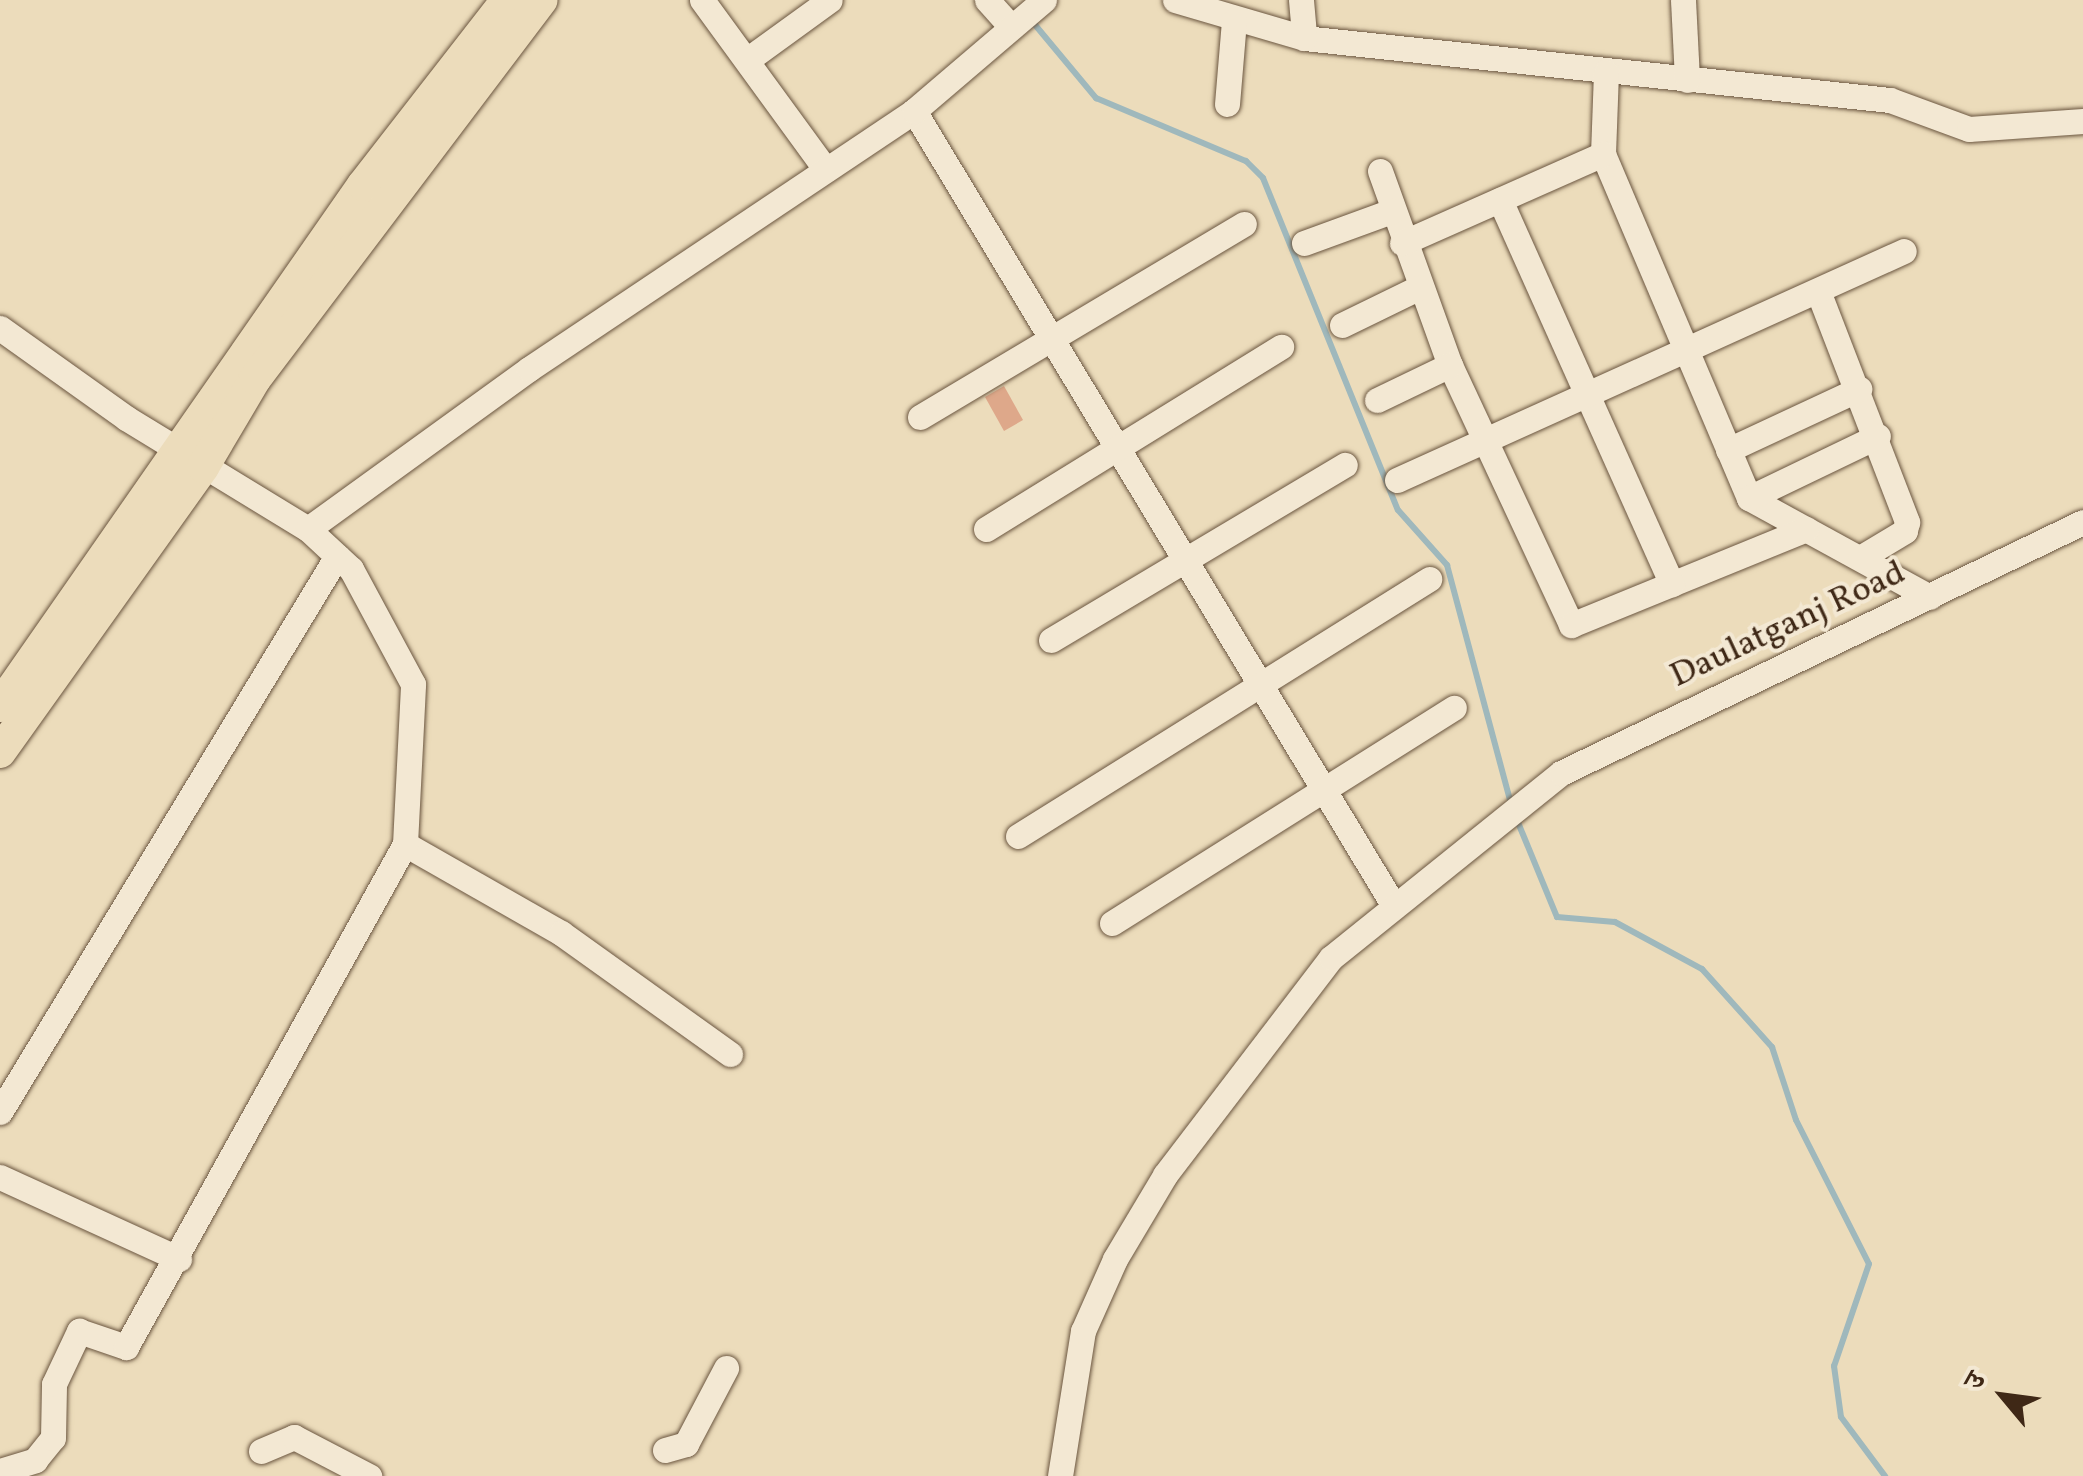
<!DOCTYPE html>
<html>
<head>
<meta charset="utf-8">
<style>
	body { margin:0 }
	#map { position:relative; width:2083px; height:1476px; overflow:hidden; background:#ecdcbb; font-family:Vollkorn,"Noto Serif Devanagari",serif }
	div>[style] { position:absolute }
	.stream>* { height:6px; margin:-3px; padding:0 3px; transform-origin:3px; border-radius:3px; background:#9fb8bc }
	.building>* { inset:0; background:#dea88a }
	.roads { filter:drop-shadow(0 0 2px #6a553f) drop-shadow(0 0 2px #6a553f) }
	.minor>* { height:25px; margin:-12.5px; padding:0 12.5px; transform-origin:12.5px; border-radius:12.5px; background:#f3e8d3 }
	.major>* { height:32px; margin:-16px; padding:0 16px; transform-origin:16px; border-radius:16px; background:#ecdcbb }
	span { translate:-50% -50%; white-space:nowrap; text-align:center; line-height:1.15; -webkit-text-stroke:8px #f3e8d3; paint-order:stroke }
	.street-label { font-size:35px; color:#3f2816 }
	.north { position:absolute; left:1953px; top:1346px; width:100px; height:100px; -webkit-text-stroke:8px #f3e8d3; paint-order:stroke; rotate:299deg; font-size:28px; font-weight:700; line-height:40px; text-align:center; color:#3f2816 }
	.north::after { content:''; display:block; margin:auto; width:35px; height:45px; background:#3f2816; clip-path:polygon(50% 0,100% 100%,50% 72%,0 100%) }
</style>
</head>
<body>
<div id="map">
	<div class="stream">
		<div style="left:1031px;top:20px;width:102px;rotate:50.2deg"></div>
		<div style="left:1096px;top:98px;width:163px;rotate:22.8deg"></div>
		<div style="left:1246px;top:161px;width:24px;rotate:45deg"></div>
		<div style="left:1263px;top:178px;width:358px;rotate:67.9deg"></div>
		<div style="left:1398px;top:510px;width:74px;rotate:48.3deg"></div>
		<div style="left:1447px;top:565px;width:247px;rotate:75deg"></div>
		<div style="left:1517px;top:820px;width:105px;rotate:67.6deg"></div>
		<div style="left:1557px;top:917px;width:58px;rotate:4.9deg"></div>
		<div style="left:1615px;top:922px;width:99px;rotate:28.4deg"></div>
		<div style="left:1702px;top:969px;width:105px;rotate:48.1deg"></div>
		<div style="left:1772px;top:1047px;width:77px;rotate:71.8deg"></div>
		<div style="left:1796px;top:1120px;width:161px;rotate:63.1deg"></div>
		<div style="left:1869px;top:1264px;width:108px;rotate:108.9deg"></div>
		<div style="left:1834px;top:1366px;width:51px;rotate:82.2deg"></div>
		<div style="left:1841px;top:1417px;width:74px;rotate:53.3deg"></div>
	</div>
	<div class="building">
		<div style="clip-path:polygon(1004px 386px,1023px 420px,1004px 431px,985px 397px)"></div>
	</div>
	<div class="roads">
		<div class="minor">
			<div style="left:702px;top:0;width:210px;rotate:53.9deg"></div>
			<div style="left:987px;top:0;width:36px;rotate:48deg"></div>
			<div style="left:1175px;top:0;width:134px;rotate:16.4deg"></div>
			<div style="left:1304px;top:38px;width:589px;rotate:6.04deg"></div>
			<div style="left:1890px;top:100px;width:84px;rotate:20.2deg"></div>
			<div style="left:1969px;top:129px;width:114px;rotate:-4deg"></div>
			<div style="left:1301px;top:0;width:38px;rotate:85deg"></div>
			<div style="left:1683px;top:0;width:80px;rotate:87.1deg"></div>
			<div style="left:747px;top:60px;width:102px;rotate:-35.9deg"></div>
			<div style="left:1606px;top:72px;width:82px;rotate:92.1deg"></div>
			<div style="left:1603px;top:154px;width:374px;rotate:67deg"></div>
			<div style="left:1749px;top:498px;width:206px;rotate:28.7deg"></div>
			<div style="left:1227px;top:104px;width:83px;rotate:-85.2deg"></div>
			<div style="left:914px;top:111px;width:929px;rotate:58.88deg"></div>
			<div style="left:1380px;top:171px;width:206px;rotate:70.2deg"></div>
			<div style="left:1450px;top:365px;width:287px;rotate:65deg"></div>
			<div style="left:1571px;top:625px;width:254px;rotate:-22.2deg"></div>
			<div style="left:1500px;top:200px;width:421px;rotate:65.9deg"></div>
			<div style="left:1304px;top:243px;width:94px;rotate:-20deg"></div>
			<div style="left:1402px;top:243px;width:220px;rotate:-23.9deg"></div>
			<div style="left:1818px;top:291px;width:248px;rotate:68.9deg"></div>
			<div style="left:1907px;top:522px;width:9px;rotate:103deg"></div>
			<div style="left:1905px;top:531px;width:52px;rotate:149deg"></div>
			<div style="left:1342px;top:325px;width:85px;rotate:-26deg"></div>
			<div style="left:0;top:328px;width:155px;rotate:35.5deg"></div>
			<div style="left:126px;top:418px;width:213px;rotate:31.4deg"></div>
			<div style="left:308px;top:529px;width:273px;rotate:-35.9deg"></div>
			<div style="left:529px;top:369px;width:463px;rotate:-33.8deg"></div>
			<div style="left:914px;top:111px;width:171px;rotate:-40.5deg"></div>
			<div style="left:1377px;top:400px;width:81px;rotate:-25.6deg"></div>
			<div style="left:920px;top:417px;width:377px;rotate:-30.8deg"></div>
			<div style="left:1728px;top:450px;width:145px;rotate:-25deg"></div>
			<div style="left:1397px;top:480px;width:556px;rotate:-24.31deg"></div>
			<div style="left:1749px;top:498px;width:143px;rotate:-25.7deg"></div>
			<div style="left:986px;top:529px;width:347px;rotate:-31.7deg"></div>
			<div style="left:1051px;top:640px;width:342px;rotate:-30.8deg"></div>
			<div style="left:1018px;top:836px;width:485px;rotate:-32deg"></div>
			<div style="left:405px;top:844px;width:180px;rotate:29.7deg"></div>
			<div style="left:561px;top:933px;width:208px;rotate:35.6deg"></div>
			<div style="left:1112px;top:923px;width:404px;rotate:-32.2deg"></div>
			<div style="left:0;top:1112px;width:650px;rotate:-58.78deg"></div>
			<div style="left:0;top:1177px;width:197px;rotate:24.6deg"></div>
			<div style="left:665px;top:1450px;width:22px;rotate:-16deg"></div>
			<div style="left:686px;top:1444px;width:86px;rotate:-62.2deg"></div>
			<div style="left:261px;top:1451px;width:36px;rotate:-23deg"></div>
			<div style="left:294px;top:1437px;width:85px;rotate:27.5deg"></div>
			<div style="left:0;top:1471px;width:37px;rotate:-17deg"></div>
			<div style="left:35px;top:1460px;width:28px;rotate:-51deg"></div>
			<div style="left:53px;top:1438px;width:54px;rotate:-88.9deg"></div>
			<div style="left:54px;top:1384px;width:59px;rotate:-64.7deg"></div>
			<div style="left:79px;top:1331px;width:50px;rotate:18.8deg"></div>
			<div style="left:126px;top:1347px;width:575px;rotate:-60.98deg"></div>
			<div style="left:405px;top:844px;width:160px;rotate:-87.1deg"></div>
			<div style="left:413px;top:684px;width:131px;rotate:-118.3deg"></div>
			<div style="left:351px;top:569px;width:59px;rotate:-137.1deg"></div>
			<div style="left:1060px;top:1476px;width:147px;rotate:-81deg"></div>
			<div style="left:1083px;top:1331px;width:79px;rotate:-66deg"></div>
			<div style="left:1115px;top:1259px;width:98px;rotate:-59.2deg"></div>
			<div style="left:1165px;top:1175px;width:273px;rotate:-52.6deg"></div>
			<div style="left:1331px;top:958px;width:295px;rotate:-38.8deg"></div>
			<div style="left:1561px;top:773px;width:579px;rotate:-25.68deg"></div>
		</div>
		<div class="major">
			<div style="left:0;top:706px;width:635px;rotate:-55.13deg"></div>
			<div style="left:363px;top:185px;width:234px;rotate:-52.1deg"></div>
			<div style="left:0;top:752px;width:350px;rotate:-54.5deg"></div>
			<div style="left:203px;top:467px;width:102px;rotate:-59.4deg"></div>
			<div style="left:255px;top:379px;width:475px;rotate:-52.9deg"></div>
		</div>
	</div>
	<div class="street-label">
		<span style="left:1788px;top:625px;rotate:-25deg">Daulatganj Road</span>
	</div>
	<div class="north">उ</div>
</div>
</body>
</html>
